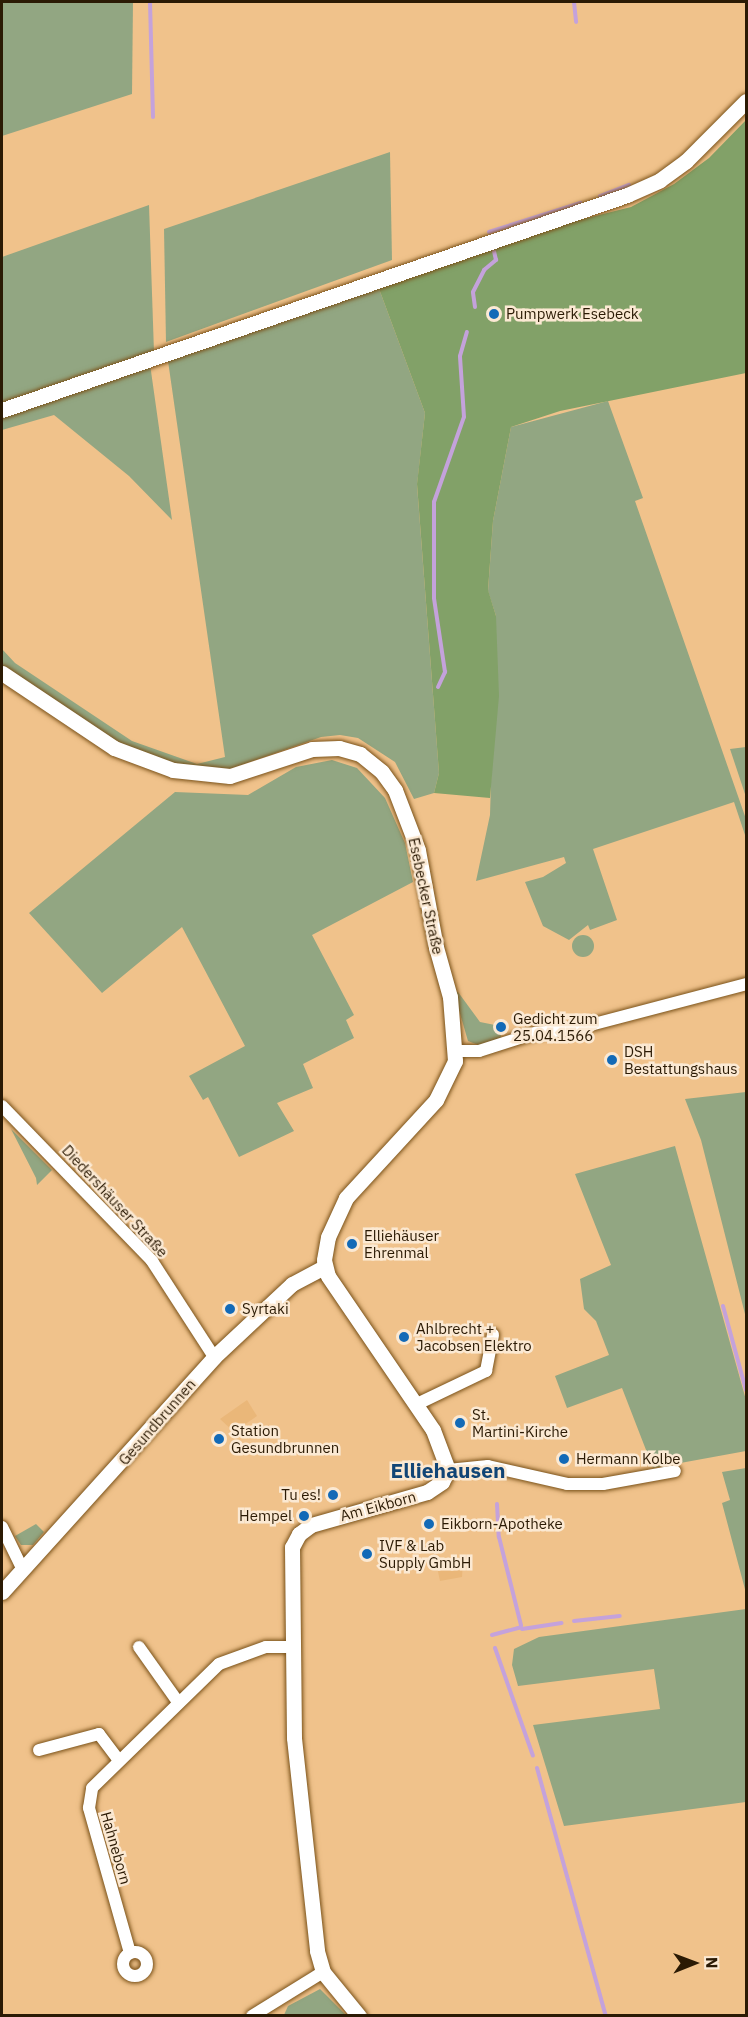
<!DOCTYPE html>
<html>
<head>
<meta charset="utf-8">
<style>
	body { margin:0 }
	#map { position:relative; width:748px; height:2017px; overflow:hidden; background:#f0c28b; font-family:"IBM Plex Sans",sans-serif }
	div>[style] { position:absolute }
	.built>* { inset:0; background:#eab779 }
	.green>* { inset:0; background:#92a682 }
	.round { border-radius:50% }
	.forest>* { inset:0; background:#82a168 }
	.stream>* { height:4px; margin:-2px; padding:0 2px; transform-origin:2px; border-radius:2px; background:#c4a2db }
	.roads { filter:drop-shadow(0 0 2px #7a5219) drop-shadow(0 0 2px #7a5219) }
	.minor>* { height:12px; margin:-6px; padding:0 6px; transform-origin:6px; border-radius:6px; background:#fff }
	.minor>.ring { margin:-6px; padding:0; box-sizing:content-box; background:none; border:12px solid #fff; border-radius:50% }
	.tertiary>* { height:15px; margin:-7.5px; padding:0 7.5px; transform-origin:7.5px; border-radius:7.5px; background:#fff }
	.dots>* { width:16px; height:16px; translate:-50% -50%; box-sizing:border-box; border:3px solid #fbe9d3; border-radius:50% }
	span { translate:-50% -50%; white-space:nowrap; text-align:center; line-height:1.15; -webkit-text-stroke:5px #fbe9d3; paint-order:stroke }
	.poi-label { font-size:15px; color:#2b1a04 }
	.left { translate:0 -50%; text-align:left }
	.right { translate:-100% -50%; text-align:right }
	.street-label { font-size:15px; color:#2b1a04 }
	.district-label { font-size:21px; color:#114576; font-weight:700 }
	.frame { position:absolute; inset:0; border:3px solid #2b1a04; pointer-events:none }
	.north { position:absolute; left:664px; top:1933px; width:60px; height:60px; -webkit-text-stroke:4px #fbe9d3; paint-order:stroke; rotate:89deg; font-size:16px; font-weight:700; line-height:24px; text-align:center; color:#2b1a04 }
	.north::after { content:''; display:block; margin:auto; width:21px; height:27px; background:#2b1a04; clip-path:polygon(50% 0,100% 100%,50% 72%,0 100%) }
</style>
</head>
<body>
<div id="map">
	<div class="built">
		<div style="clip-path:polygon(247px 1400px,257px 1416px,234px 1432px,220px 1419px)"></div>
		<div style="clip-path:polygon(463px 1560px,462px 1577px,440px 1581px,437px 1567px)"></div>
	</div>
	<div class="green">
		<div style="clip-path:polygon(2px 2px,133px 2px,132px 94px,2px 136px)"></div>
		<div style="clip-path:polygon(390px 152px,392px 260px,166px 342px,164px 229px)"></div>
		<div style="clip-path:polygon(149px 205px,154px 352px,2px 404px,2px 257px)"></div>
		<div style="clip-path:polygon(378px 286px,425px 413px,417px 485px,439px 773px,434px 793px,414px 799px,395px 762px,358px 738px,340px 735px,321px 737px,227px 770px,185px 767px,130px 750px,2px 666px,2px 649px,15px 663px,132px 741px,197px 764px,225px 757px,168px 361px)"></div>
		<div style="clip-path:polygon(150px 364px,172px 520px,129px 476px,54px 415px,2px 430px,2px 416px)"></div>
		<div style="clip-path:polygon(608px 401px,643px 498px,635px 501px,746px 819px,746px 838px,734px 802px,593px 849px,617px 920px,590px 930px,588px 925px,569px 940px,543px 926px,525px 882px,543px 877px,566px 863px,564px 857px,476px 881px,490px 815px,496px 616px,488px 591px,493px 521px,511px 427px)"></div>
		<div style="clip-path:polygon(746px 747px,746px 797px,730px 749px)"></div>
		<div style="clip-path:polygon(332px 760px,357px 768px,385px 798px,405px 843px,413px 882px,312px 935px,354px 1015px,346px 1020px,354px 1038px,303px 1064px,313px 1088px,277px 1103px,294px 1131px,239px 1157px,208px 1097px,203px 1100px,189px 1076px,245px 1046px,182px 927px,102px 993px,29px 913px,175px 792px,248px 795px,296px 767px)"></div>
		<div class="round" style="left:572px;top:935px;width:22px;height:22px"></div>
		<div style="clip-path:polygon(458px 992px,480px 1022px,500px 1026px,501px 1038px,481px 1046px,468px 1041px,454px 993px)"></div>
		<div style="clip-path:polygon(746px 1092px,746px 1318px,701px 1140px,685px 1099px)"></div>
		<div style="clip-path:polygon(11px 1129px,52px 1170px,37px 1185px,36px 1178px)"></div>
		<div style="clip-path:polygon(675px 1146px,746px 1400px,746px 1451px,653px 1468px,622px 1388px,567px 1408px,555px 1376px,609px 1355px,596px 1321px,584px 1309px,580px 1279px,611px 1265px,575px 1174px)"></div>
		<div style="clip-path:polygon(746px 1468px,746px 1593px,722px 1503px,730px 1500px,722px 1472px)"></div>
		<div style="clip-path:polygon(36px 1524px,44px 1532px,33px 1545px,21px 1545px,15px 1536px)"></div>
		<div style="clip-path:polygon(746px 1609px,746px 1802px,564px 1826px,533px 1725px,660px 1709px,654px 1669px,518px 1686px,512px 1665px,514px 1649px,539px 1637px)"></div>
		<div style="clip-path:polygon(320px 1989px,346px 2015px,284px 2015px,288px 2006px)"></div>
	</div>
	<div class="forest">
		<div style="clip-path:polygon(746px 120px,746px 373px,560px 411px,511px 427px,493px 521px,488px 590px,496px 616px,499px 696px,490px 798px,434px 793px,439px 773px,417px 484px,425px 413px,378px 286px,535px 231px,631px 207px,674px 184px,709px 158px)"></div>
	</div>
	<div class="stream">
		<div style="left:150px;top:2px;width:115px;rotate:88.5deg"></div>
		<div style="left:574px;top:2px;width:20px;rotate:84deg"></div>
		<div style="left:600px;top:196px;width:31px;rotate:-21deg"></div>
		<div style="left:489px;top:232px;width:96px;rotate:-17.7deg"></div>
		<div style="left:475px;top:307px;width:15px;rotate:-98deg"></div>
		<div style="left:473px;top:292px;width:25px;rotate:-63deg"></div>
		<div style="left:484px;top:270px;width:16px;rotate:-40deg"></div>
		<div style="left:496px;top:260px;width:9px;rotate:-103deg"></div>
		<div style="left:438px;top:687px;width:17px;rotate:-65deg"></div>
		<div style="left:445px;top:672px;width:75px;rotate:-98.5deg"></div>
		<div style="left:434px;top:598px;width:96px;rotate:-90deg"></div>
		<div style="left:434px;top:502px;width:90px;rotate:-70.6deg"></div>
		<div style="left:464px;top:417px;width:61px;rotate:-93.8deg"></div>
		<div style="left:460px;top:356px;width:25px;rotate:-74deg"></div>
		<div style="left:723px;top:1306px;width:87px;rotate:74.7deg"></div>
		<div style="left:497px;top:1504px;width:33px;rotate:87deg"></div>
		<div style="left:499px;top:1537px;width:91px;rotate:76deg"></div>
		<div style="left:574px;top:1621px;width:46px;rotate:-6.2deg"></div>
		<div style="left:522px;top:1629px;width:40px;rotate:-8.5deg"></div>
		<div style="left:492px;top:1635px;width:30px;rotate:-15deg"></div>
		<div style="left:495px;top:1648px;width:114px;rotate:70.6deg"></div>
		<div style="left:537px;top:1768px;width:257px;rotate:74.5deg"></div>
	</div>
	<div class="roads">
		<div class="minor">
			<div style="left:456px;top:1051px;width:23px"></div>
			<div style="left:479px;top:1051px;width:59px;rotate:-17.8deg"></div>
			<div style="left:535px;top:1033px;width:40px;rotate:-5.7deg"></div>
			<div style="left:575px;top:1029px;width:177px;rotate:-14.7deg"></div>
			<div style="left:2px;top:1106px;width:216px;rotate:45.9deg"></div>
			<div style="left:152px;top:1261px;width:114px;rotate:57.1deg"></div>
			<div style="left:415px;top:1405px;width:79px;rotate:-25.6deg"></div>
			<div style="left:486px;top:1371px;width:37px;rotate:-79deg"></div>
			<div style="left:448px;top:1470px;width:40px;rotate:-5.7deg"></div>
			<div style="left:488px;top:1466px;width:81px;rotate:12.8deg"></div>
			<div style="left:567px;top:1484px;width:36px"></div>
			<div style="left:603px;top:1484px;width:73px;rotate:-10.2deg"></div>
			<div style="left:2px;top:1527px;width:48px;rotate:64deg"></div>
			<div style="left:139px;top:1647px;width:67px;rotate:54.7deg"></div>
			<div style="left:39px;top:1750px;width:62px;rotate:-14.9deg"></div>
			<div style="left:99px;top:1734px;width:31px;rotate:53deg"></div>
			<div class="ring" style="left:123px;top:1952px;width:12px;height:12px"></div>
			<div style="left:130px;top:1953px;width:151px;rotate:-105.8deg"></div>
			<div style="left:89px;top:1808px;width:20px;rotate:-81deg"></div>
			<div style="left:92px;top:1788px;width:177px;rotate:-44.3deg"></div>
			<div style="left:219px;top:1664px;width:50px;rotate:-19.9deg"></div>
			<div style="left:266px;top:1647px;width:26px"></div>
			<div style="left:252px;top:2016px;width:84px;rotate:-31.8deg"></div>
		</div>
		<div class="tertiary">
			<div style="left:2px;top:410px;width:661px;rotate:-18.98deg"></div>
			<div style="left:627px;top:195px;width:36px;rotate:-24deg"></div>
			<div style="left:660px;top:180px;width:32px;rotate:-36deg"></div>
			<div style="left:686px;top:161px;width:85px;rotate:-45deg"></div>
			<div style="left:2px;top:673px;width:135px;rotate:33.8deg"></div>
			<div style="left:114px;top:748px;width:63px;rotate:20.4deg"></div>
			<div style="left:173px;top:770px;width:57px;rotate:6deg"></div>
			<div style="left:230px;top:776px;width:86px;rotate:-18.2deg"></div>
			<div style="left:312px;top:749px;width:27px;rotate:-2deg"></div>
			<div style="left:339px;top:748px;width:22px;rotate:16deg"></div>
			<div style="left:360px;top:754px;width:28px;rotate:39deg"></div>
			<div style="left:382px;top:772px;width:22px;rotate:54deg"></div>
			<div style="left:395px;top:790px;width:64px;rotate:69deg"></div>
			<div style="left:418px;top:850px;width:99px;rotate:79.5deg"></div>
			<div style="left:436px;top:947px;width:52px;rotate:74.4deg"></div>
			<div style="left:450px;top:997px;width:64px;rotate:85.5deg"></div>
			<div style="left:455px;top:1061px;width:43px;rotate:116deg"></div>
			<div style="left:436px;top:1100px;width:133px;rotate:132.6deg"></div>
			<div style="left:346px;top:1198px;width:43px;rotate:114.8deg"></div>
			<div style="left:328px;top:1237px;width:23px;rotate:100deg"></div>
			<div style="left:324px;top:1260px;width:16px;rotate:76deg"></div>
			<div style="left:328px;top:1276px;width:186px;rotate:55.7deg"></div>
			<div style="left:433px;top:1430px;width:43px;rotate:69.4deg"></div>
			<div style="left:448px;top:1470px;width:13px;rotate:117deg"></div>
			<div style="left:442px;top:1482px;width:18px;rotate:146deg"></div>
			<div style="left:427px;top:1492px;width:121px;rotate:164.1deg"></div>
			<div style="left:311px;top:1525px;width:15px;rotate:143deg"></div>
			<div style="left:299px;top:1534px;width:15px;rotate:118deg"></div>
			<div style="left:292px;top:1547px;width:191px;rotate:89.4deg"></div>
			<div style="left:294px;top:1738px;width:214px;rotate:83.8deg"></div>
			<div style="left:317px;top:1951px;width:22px;rotate:74deg"></div>
			<div style="left:323px;top:1972px;width:57px;rotate:50.7deg"></div>
			<div style="left:2px;top:1592px;width:316px;rotate:-47.9deg"></div>
			<div style="left:214px;top:1357px;width:107px;rotate:-43.1deg"></div>
			<div style="left:292px;top:1284px;width:36px;rotate:-28deg"></div>
		</div>
	</div>
	<div class="dots">
		<div style="left:494px;top:314px;background:#136ab7"></div>
		<div style="left:501px;top:1027px;background:#136ab7"></div>
		<div style="left:612px;top:1060px;background:#136ab7"></div>
		<div style="left:352px;top:1244px;background:#136ab7"></div>
		<div style="left:230px;top:1309px;background:#136ab7"></div>
		<div style="left:404px;top:1337px;background:#136ab7"></div>
		<div style="left:460px;top:1423px;background:#136ab7"></div>
		<div style="left:219px;top:1439px;background:#136ab7"></div>
		<div style="left:564px;top:1459px;background:#136ab7"></div>
		<div style="left:333px;top:1495px;background:#136ab7"></div>
		<div style="left:304px;top:1516px;background:#136ab7"></div>
		<div style="left:429px;top:1524px;background:#136ab7"></div>
		<div style="left:367px;top:1554px;background:#136ab7"></div>
	</div>
	<div class="poi-label">
		<span class="left" style="left:506px;top:314px">Pumpwerk Esebeck</span>
		<span class="left" style="left:513px;top:1027px">Gedicht zum<br>25.04.1566</span>
		<span class="left" style="left:624px;top:1060px">DSH<br>Bestattungshaus</span>
		<span class="left" style="left:364px;top:1244px">Elliehäuser<br>Ehrenmal</span>
		<span class="left" style="left:242px;top:1309px">Syrtaki</span>
		<span class="left" style="left:416px;top:1337px">Ahlbrecht +<br>Jacobsen Elektro</span>
		<span class="left" style="left:472px;top:1423px">St.<br>Martini-Kirche</span>
		<span class="left" style="left:231px;top:1439px">Station<br>Gesundbrunnen</span>
		<span class="left" style="left:576px;top:1459px">Hermann Kolbe</span>
		<span class="right" style="left:321px;top:1495px">Tu es!</span>
		<span class="right" style="left:292px;top:1516px">Hempel</span>
		<span class="left" style="left:441px;top:1524px">Eikborn-Apotheke</span>
		<span class="left" style="left:379px;top:1554px">IVF &amp; Lab<br>Supply GmbH</span>
	</div>
	<div class="street-label">
		<span style="left:426px;top:896px;rotate:78deg">Esebecker Straße</span>
		<span style="left:115px;top:1201px;rotate:47deg">Diedershäuser Straße</span>
		<span style="left:157px;top:1422px;rotate:-49deg">Gesundbrunnen</span>
		<span style="left:378px;top:1506px;rotate:-15deg">Am Eikborn</span>
		<span style="left:116px;top:1848px;rotate:74deg">Hahneborn</span>
	</div>
	<div class="district-label">
		<span style="left:448px;top:1470px">Elliehausen</span>
	</div>
	<div class="frame"></div>
	<div class="north">N</div>
</div>
</body>
</html>
